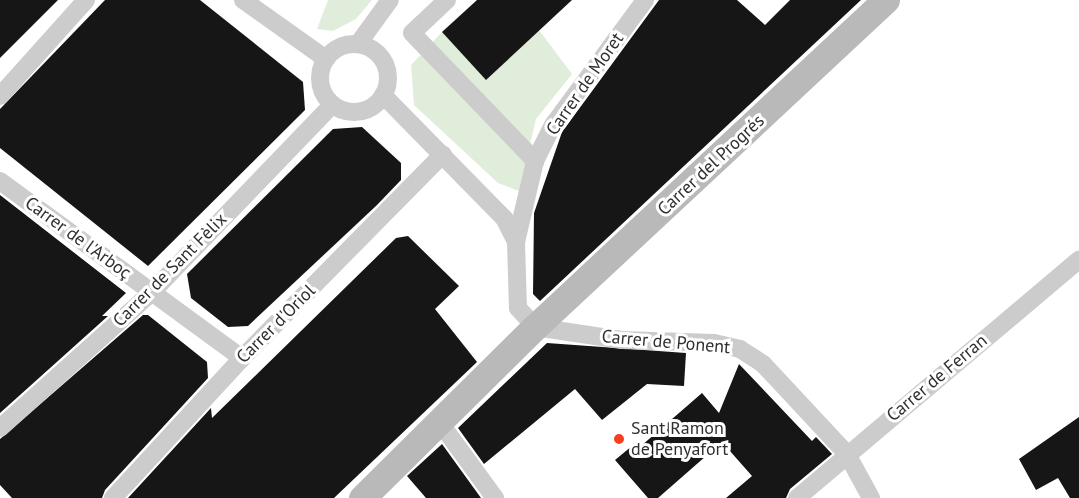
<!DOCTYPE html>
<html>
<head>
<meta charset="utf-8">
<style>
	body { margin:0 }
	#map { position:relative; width:1079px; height:498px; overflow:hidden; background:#fff; font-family:"PT Sans",sans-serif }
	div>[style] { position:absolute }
	.green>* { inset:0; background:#e1eddb }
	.building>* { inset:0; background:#161616 }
	.street>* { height:18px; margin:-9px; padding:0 9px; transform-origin:9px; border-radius:9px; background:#ccc }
	.street>.ring { margin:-9px; padding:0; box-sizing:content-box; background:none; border:18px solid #ccc; border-radius:50% }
	.secondary>* { height:27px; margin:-13.5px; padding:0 13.5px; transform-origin:13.5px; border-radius:13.5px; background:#b9b9b9 }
	.dots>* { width:16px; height:16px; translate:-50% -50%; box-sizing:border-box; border:3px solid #fff; border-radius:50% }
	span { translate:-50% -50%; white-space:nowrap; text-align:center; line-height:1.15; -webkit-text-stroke:6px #fff; paint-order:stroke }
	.street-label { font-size:18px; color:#2f2f2f }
	.poi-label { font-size:18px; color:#2f2f2f }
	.left { translate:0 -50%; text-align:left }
</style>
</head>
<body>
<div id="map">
	<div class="green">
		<div style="clip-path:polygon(328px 0,372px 0,356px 19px,333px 31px,317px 29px)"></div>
		<div style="clip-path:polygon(539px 30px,572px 74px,536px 119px,519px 191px,498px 183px,414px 105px,411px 65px,442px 32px)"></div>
	</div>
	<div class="building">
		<div style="clip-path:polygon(0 0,58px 0,0 58px)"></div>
		<div style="clip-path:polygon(105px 0,200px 0,303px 82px,305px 110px,148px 266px,0 148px,0 109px)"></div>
		<div style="clip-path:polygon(477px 0,572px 0,486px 80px,442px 32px)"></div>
		<div style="clip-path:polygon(659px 0,737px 0,765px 25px,790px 0,861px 0,540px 301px,533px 294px,534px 213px,562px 132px)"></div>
		<div style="clip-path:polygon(362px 127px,401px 163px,401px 180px,377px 205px,248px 326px,228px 327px,191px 298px,187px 274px,333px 129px)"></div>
		<div style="clip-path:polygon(0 195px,126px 293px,102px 316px,108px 316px,0 413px)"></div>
		<div style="clip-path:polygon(408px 236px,459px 286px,435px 309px,477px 362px,334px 498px,128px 498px,211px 408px,212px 418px,396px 238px)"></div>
		<div style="clip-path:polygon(143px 315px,148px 315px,207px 362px,208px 378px,105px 490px,102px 498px,12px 498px,0 485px,0 439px)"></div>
		<div style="clip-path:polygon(547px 343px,686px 353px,684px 386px,647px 384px,602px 420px,575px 389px,484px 464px,458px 428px)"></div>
		<div style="clip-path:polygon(739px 364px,812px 441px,816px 437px,832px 454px,790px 489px,786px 498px,726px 498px,752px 476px,722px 442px,658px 498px,648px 498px,615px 460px,638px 441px,641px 446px,702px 393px,719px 413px)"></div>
		<div style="clip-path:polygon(1079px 417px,1079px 498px,1070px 498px,1058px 478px,1036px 490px,1019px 459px)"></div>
		<div style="clip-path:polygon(442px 444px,481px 498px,426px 498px,407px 476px)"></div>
	</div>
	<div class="street">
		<div style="left:243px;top:0;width:102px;rotate:35.4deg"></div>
		<div style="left:447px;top:0;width:48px;rotate:136.7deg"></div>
		<div style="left:412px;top:33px;width:178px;rotate:46.1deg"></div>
		<div style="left:358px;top:44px;width:54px;rotate:-54deg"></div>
		<div class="ring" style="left:320px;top:44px;width:50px;height:50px"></div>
		<div style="left:383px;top:95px;width:173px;rotate:45.5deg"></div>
		<div style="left:504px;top:218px;width:27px;rotate:63deg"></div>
		<div style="left:516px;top:242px;width:66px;rotate:88.3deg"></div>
		<div style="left:518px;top:308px;width:25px;rotate:48deg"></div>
		<div style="left:535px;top:327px;width:88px;rotate:8.5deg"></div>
		<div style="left:622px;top:340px;width:92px;rotate:1.9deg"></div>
		<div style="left:714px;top:343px;width:27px;rotate:13deg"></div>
		<div style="left:740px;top:349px;width:27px;rotate:33deg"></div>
		<div style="left:763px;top:364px;width:123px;rotate:47deg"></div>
		<div style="left:847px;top:454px;width:50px;rotate:61.4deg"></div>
		<div style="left:0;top:96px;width:129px;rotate:-48.1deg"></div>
		<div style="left:0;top:181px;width:300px;rotate:36.2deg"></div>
		<div style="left:516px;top:242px;width:83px;rotate:-76.8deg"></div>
		<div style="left:535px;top:161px;width:40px;rotate:-63.4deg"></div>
		<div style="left:553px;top:125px;width:155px;rotate:-53.6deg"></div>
		<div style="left:441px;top:424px;width:92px;rotate:53.9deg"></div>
		<div style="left:0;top:428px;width:204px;rotate:-41.8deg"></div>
		<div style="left:152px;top:292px;width:260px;rotate:-46.1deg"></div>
		<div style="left:113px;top:498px;width:190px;rotate:-47.3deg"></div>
		<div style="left:242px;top:358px;width:286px;rotate:-45.4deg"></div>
		<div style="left:797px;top:498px;width:369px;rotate:-40.2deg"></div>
	</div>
	<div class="secondary">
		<div style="left:362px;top:498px;width:243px;rotate:-44.7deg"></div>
		<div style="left:535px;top:327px;width:480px;rotate:-43deg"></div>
	</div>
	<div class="dots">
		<div style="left:619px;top:439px;background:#f63f21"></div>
	</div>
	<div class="street-label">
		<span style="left:585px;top:84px;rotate:-55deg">Carrer de Moret</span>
		<span style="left:711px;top:165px;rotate:-43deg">Carrer del Progrés</span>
		<span style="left:78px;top:238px;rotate:36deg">Carrer de l'Arboç</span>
		<span style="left:170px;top:270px;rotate:-45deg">Carrer de Sant Fèlix</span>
		<span style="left:276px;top:324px;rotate:-45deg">Carrer d'Oriol</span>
		<span style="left:666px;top:342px;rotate:5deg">Carrer de Ponent</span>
		<span style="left:937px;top:378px;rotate:-40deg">Carrer de Ferran</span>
	</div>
	<div class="poi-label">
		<span class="left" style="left:631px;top:439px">Sant Ramon<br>de Penyafort</span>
	</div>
</div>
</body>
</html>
